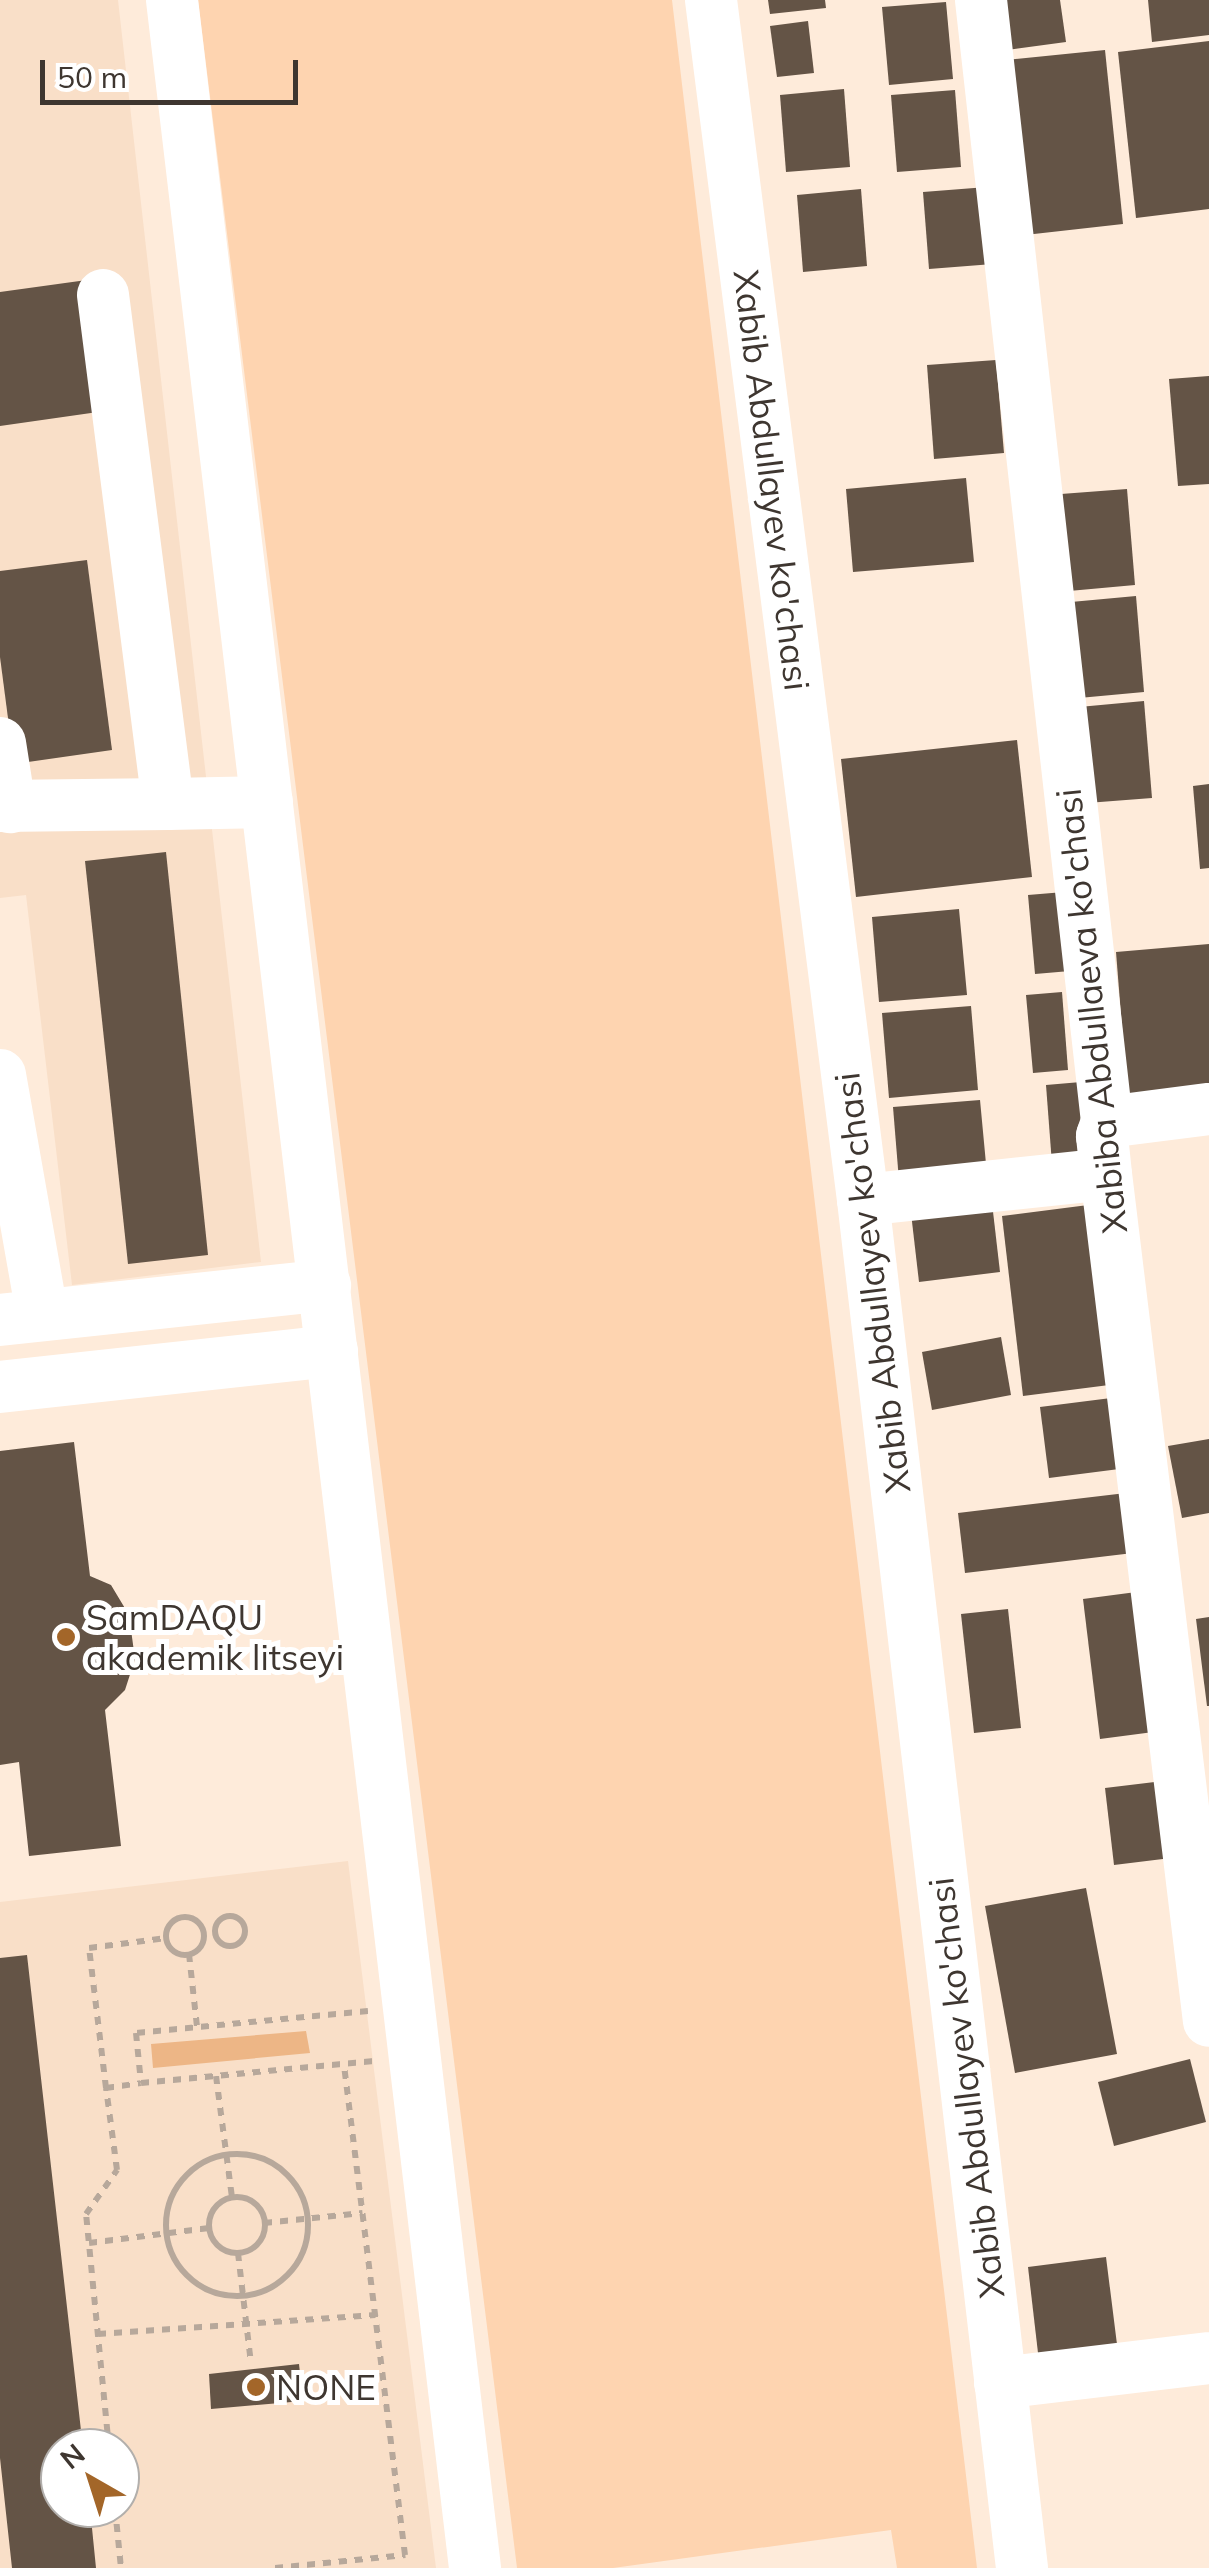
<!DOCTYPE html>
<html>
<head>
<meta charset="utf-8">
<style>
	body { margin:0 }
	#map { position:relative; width:1209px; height:2568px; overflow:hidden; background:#feebda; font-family:Mulish,sans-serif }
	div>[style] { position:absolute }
	.built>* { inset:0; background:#f9dfc8 }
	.green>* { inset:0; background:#fed4b0 }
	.water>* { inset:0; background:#edb686 }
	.building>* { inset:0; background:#645446 }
	.path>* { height:6px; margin-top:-3px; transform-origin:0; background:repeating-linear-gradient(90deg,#b7a89b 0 8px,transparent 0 16px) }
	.path>.ring { margin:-3px; padding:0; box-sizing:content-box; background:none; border:6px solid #b7a89b; border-radius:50% }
	.minor>* { height:52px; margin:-26px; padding:0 26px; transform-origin:26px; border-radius:26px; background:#fff }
	.dots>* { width:28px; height:28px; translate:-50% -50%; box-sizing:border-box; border:5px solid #fff; border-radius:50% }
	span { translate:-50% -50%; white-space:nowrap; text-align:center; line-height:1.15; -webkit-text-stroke:10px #fff; paint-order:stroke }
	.street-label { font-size:35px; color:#3e3630 }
	.poi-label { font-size:35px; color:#3e3630 }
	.left { translate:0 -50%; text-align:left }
	.north { position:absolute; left:40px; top:2428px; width:100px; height:100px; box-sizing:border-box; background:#fff; border:2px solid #b2afac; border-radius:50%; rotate:321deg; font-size:28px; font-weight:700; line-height:40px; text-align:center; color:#3e3630 }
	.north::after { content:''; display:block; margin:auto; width:35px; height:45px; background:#a36629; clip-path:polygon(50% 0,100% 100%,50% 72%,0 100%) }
	.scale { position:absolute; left:40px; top:60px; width:258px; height:45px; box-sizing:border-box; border:5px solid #3e3630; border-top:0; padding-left:12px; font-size:30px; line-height:35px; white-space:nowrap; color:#3e3630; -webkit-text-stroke:8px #fff; paint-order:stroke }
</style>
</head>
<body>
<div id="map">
	<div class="built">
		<div style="clip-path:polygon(0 0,118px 0,261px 1262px,72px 1285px,26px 895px,0 898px)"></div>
		<div style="clip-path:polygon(evenodd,348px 1861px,436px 2568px,0 2568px,0 1902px,348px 1861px,60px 2448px,120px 2448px,120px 2508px,60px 2508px,60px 2448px)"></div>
	</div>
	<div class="green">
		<div style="clip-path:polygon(198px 0,672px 0,977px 2568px,897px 2568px,891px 2530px,613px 2568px,517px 2568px)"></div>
	</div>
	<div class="water">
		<div style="clip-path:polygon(306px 2031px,310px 2053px,153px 2068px,151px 2044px)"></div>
	</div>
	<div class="building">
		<div style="clip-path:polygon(768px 0,825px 0,826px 8px,770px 14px)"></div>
		<div style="clip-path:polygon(1000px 0,1060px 0,1066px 42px,1007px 50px)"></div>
		<div style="clip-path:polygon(1148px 0,1209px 0,1209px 35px,1152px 42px)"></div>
		<div style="clip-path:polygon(946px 2px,953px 79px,889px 85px,882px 7px)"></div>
		<div style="clip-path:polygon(808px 21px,814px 73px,777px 77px,770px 26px)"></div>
		<div style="clip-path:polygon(1209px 41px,1209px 209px,1136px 218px,1118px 52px)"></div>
		<div style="clip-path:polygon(1105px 50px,1123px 224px,1025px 235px,1006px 60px)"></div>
		<div style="clip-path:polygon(844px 89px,850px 167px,786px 172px,780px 95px)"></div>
		<div style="clip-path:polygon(955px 90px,961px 167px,897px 172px,891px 95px)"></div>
		<div style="clip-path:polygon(987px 187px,993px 264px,929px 269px,923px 192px)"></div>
		<div style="clip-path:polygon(861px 189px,867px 266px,803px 272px,797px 195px)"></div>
		<div style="clip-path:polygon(94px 279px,112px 410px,0 426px,0 292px)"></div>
		<div style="clip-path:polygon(996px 360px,1004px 453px,934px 459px,927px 365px)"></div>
		<div style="clip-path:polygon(1209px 376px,1209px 484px,1178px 486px,1169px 379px)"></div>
		<div style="clip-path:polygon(966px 478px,974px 562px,853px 572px,846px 489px)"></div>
		<div style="clip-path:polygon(1127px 489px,1135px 585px,1069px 591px,1061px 494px)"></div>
		<div style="clip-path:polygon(87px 560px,112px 750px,14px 764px,0 657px,0 571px)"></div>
		<div style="clip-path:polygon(1136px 596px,1144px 692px,1079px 698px,1071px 602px)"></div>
		<div style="clip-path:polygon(1144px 701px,1152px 798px,1087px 803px,1079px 707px)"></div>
		<div style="clip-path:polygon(1017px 740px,1032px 877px,856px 897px,841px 759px)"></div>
		<div style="clip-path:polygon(1209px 784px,1209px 868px,1200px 869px,1193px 786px)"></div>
		<div style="clip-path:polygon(166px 852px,208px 1255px,128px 1264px,85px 861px)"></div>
		<div style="clip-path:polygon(1064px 892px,1070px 971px,1035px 974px,1028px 895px)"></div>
		<div style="clip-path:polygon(959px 909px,967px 995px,879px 1002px,872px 917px)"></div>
		<div style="clip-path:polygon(1209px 944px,1209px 1095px,1128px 1102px,1116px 952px)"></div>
		<div style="clip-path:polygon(1062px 992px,1068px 1070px,1033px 1073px,1026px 995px)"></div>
		<div style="clip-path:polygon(971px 1006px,978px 1090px,889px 1098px,882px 1013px)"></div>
		<div style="clip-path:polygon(1081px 1082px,1088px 1161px,1052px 1164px,1046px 1085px)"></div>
		<div style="clip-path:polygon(980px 1100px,988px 1185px,900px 1193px,893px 1107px)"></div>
		<div style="clip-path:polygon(992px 1203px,1000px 1272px,919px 1282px,911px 1213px)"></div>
		<div style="clip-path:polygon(1096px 1204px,1117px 1384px,1023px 1396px,1002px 1216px)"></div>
		<div style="clip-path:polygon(1001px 1337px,1011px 1395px,932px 1410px,922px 1352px)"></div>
		<div style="clip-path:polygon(1119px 1397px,1127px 1468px,1049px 1478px,1040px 1407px)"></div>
		<div style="clip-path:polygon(1209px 1439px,1209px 1513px,1182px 1518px,1168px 1446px)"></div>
		<div style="clip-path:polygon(74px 1442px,90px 1576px,111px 1585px,129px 1615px,135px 1659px,125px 1690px,105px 1710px,121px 1846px,29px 1856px,19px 1762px,0 1765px,0 1451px)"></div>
		<div style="clip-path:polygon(1126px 1493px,1133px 1553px,965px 1573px,958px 1513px)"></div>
		<div style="clip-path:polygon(1144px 1591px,1161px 1731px,1100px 1739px,1083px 1599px)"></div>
		<div style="clip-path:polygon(1008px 1609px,1021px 1728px,974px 1733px,961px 1614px)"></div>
		<div style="clip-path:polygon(1209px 1617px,1209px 1706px,1207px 1706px,1196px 1619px)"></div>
		<div style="clip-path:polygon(1163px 1781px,1171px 1858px,1114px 1865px,1105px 1788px)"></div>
		<div style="clip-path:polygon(1086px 1888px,1117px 2054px,1015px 2073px,985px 1906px)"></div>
		<div style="clip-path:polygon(27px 1955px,83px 2448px,60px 2448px,60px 2508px,90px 2508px,96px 2568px,12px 2568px,0 2458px,0 1958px)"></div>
		<div style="clip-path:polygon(1190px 2059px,1206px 2122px,1114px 2146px,1098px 2082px)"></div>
		<div style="clip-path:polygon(1106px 2257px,1119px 2360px,1040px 2370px,1028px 2267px)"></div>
		<div style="clip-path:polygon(299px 2364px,303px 2401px,211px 2409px,209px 2374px)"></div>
	</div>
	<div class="path">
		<div class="ring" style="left:215px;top:1916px;width:24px;height:24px"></div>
		<div class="ring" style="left:166px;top:1917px;width:32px;height:32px"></div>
		<div style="left:189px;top:1954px;width:73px;rotate:83.7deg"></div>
		<div style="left:368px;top:2011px;width:233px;rotate:174.6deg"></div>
		<div style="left:136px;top:2033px;width:50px;rotate:84.3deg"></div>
		<div style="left:141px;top:2083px;width:234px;rotate:-5.4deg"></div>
		<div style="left:216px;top:2076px;width:122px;rotate:82.5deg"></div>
		<div style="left:106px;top:2088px;width:141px;rotate:-96.9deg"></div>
		<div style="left:89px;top:1948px;width:78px;rotate:-7.4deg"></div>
		<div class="ring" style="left:166px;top:2154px;width:136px;height:136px"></div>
		<div class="ring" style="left:209px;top:2197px;width:50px;height:50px"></div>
		<div style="left:264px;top:2223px;width:99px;rotate:-5.8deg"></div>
		<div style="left:89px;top:2243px;width:121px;rotate:-7.1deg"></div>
		<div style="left:238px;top:2253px;width:111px;rotate:83.3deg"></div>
		<div style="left:98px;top:2334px;width:278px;rotate:-3.9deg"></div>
		<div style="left:109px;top:2448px;width:235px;rotate:-95.6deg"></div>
		<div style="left:86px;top:2214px;width:54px;rotate:-54.8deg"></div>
		<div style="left:117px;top:2170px;width:83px;rotate:-97.6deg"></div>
		<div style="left:106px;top:2088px;width:35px;rotate:-8deg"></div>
		<div style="left:115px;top:2508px;width:60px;rotate:84.3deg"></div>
		<div style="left:275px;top:2568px;width:131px;rotate:-5.7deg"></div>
		<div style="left:405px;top:2555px;width:495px;rotate:-97.1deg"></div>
	</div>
	<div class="minor">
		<div style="left:172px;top:0;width:2586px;rotate:83.27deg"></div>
		<div style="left:711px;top:0;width:1210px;rotate:82.78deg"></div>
		<div style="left:863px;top:1200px;width:1377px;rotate:83.37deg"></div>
		<div style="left:981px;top:0;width:1129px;rotate:83.59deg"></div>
		<div style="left:1107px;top:1122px;width:15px;rotate:110deg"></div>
		<div style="left:1102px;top:1136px;width:38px;rotate:84deg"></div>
		<div style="left:1106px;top:1174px;width:853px;rotate:83.07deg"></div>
		<div style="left:103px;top:295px;width:513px;rotate:82.72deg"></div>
		<div style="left:168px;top:804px;width:99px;rotate:-1.2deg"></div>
		<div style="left:0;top:743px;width:65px;rotate:81.1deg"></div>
		<div style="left:0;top:806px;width:168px;rotate:-0.7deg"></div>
		<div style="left:0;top:1075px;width:243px;rotate:80deg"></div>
		<div style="left:1107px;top:1122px;width:103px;rotate:-7.3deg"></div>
		<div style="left:863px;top:1200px;width:244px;rotate:-6.1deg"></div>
		<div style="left:0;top:1320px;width:327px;rotate:-6.1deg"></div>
		<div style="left:0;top:1387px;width:334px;rotate:-6.2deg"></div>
		<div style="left:1000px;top:2383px;width:210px;rotate:-6.8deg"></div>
	</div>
	<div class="dots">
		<div style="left:66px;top:1637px;background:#a36629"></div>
		<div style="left:256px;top:2387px;background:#a36629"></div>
	</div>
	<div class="street-label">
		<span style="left:772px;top:480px;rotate:83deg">Xabib Abdullayev ko'chasi</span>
		<span style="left:1091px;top:1011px;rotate:-96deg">Xabiba Abdullaeva ko'chasi</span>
		<span style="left:872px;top:1283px;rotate:-97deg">Xabib Abdullayev ko'chasi</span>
		<span style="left:966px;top:2088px;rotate:-97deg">Xabib Abdullayev ko'chasi</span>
	</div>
	<div class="poi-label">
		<span class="left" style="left:86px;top:1637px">SamDAQU<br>akademik litseyi</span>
		<span class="left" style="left:276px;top:2387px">NONE</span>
	</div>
	<div class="north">N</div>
	<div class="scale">50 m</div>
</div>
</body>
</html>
